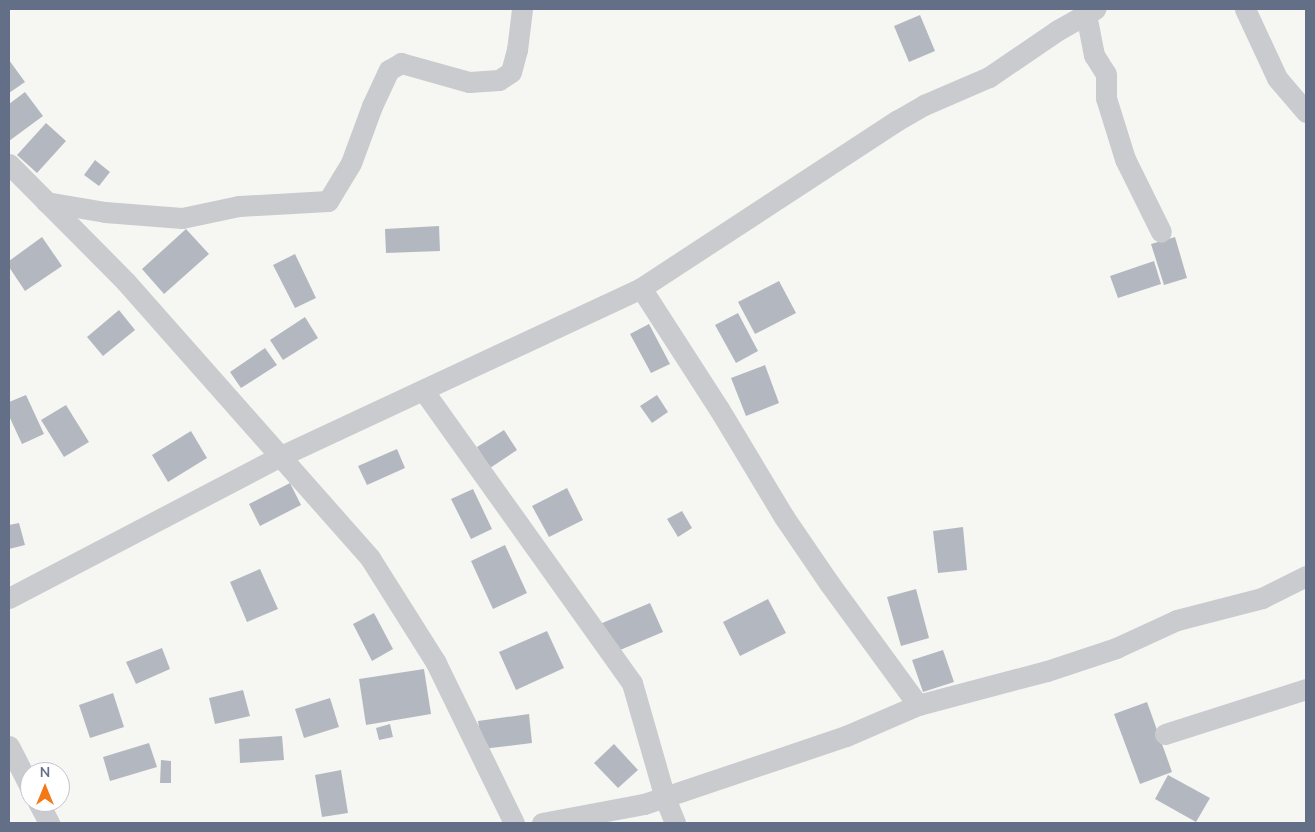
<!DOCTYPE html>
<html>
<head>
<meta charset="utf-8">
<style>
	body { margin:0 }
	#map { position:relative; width:1315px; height:832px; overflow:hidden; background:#f6f7f3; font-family:"Nunito Sans",sans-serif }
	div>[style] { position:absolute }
	.building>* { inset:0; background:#b3b8c0 }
	.street>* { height:21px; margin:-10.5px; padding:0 10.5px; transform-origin:10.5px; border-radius:10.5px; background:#c9cbcf }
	span { translate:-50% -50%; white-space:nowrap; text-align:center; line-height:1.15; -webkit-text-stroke:5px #fff; paint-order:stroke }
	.frame { position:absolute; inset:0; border:10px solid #636f87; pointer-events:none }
	.north { position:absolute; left:20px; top:762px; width:50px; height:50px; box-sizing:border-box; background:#fff; border:1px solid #c1c5cf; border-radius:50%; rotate:0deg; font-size:14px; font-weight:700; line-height:20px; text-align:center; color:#636f87 }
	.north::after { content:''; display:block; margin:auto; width:18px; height:22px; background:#f57816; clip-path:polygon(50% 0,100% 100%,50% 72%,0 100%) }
</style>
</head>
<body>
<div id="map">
	<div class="building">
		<div style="clip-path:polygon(920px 15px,935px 51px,909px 62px,894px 26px)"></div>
		<div style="clip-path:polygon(9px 60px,25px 82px,9px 93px)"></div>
		<div style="clip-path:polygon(25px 92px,43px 116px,9px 141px,9px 104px)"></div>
		<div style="clip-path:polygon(46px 123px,66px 141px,37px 173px,17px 155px)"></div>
		<div style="clip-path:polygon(95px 160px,110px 172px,99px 186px,84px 175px)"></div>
		<div style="clip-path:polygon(439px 226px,440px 251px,386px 253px,385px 229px)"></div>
		<div style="clip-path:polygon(186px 229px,209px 254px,164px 294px,142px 269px)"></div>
		<div style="clip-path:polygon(42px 237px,62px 266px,25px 291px,9px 267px,9px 261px)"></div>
		<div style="clip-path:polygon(1175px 237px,1187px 278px,1164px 285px,1151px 244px)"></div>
		<div style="clip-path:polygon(295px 254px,316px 298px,295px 308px,273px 265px)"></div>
		<div style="clip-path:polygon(1154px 261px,1161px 284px,1118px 298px,1110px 276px)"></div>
		<div style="clip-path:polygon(779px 281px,796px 313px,755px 334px,738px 302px)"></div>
		<div style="clip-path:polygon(119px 310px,135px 330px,103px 356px,87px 337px)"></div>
		<div style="clip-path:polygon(738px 313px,758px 351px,736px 363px,715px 325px)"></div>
		<div style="clip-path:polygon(305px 317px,318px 338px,283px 360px,270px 340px)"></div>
		<div style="clip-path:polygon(649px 324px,670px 364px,651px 373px,630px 334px)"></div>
		<div style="clip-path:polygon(265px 348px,277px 365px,241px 388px,230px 372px)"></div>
		<div style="clip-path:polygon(765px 365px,779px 403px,746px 416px,731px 378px)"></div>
		<div style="clip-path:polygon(26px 395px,44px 434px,22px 444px,9px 416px,9px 402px)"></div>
		<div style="clip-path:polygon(657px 395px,668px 412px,652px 423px,640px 406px)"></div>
		<div style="clip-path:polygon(66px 405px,89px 442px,64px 457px,41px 420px)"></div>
		<div style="clip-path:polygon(504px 430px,517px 450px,490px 468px,477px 447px)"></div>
		<div style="clip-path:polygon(191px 431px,207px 458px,168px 482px,152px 455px)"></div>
		<div style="clip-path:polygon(397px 449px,405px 468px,367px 485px,358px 466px)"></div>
		<div style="clip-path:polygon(290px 483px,301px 505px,260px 526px,249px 504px)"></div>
		<div style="clip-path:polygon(567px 488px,583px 520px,549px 537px,532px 506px)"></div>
		<div style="clip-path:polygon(473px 489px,492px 529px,471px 539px,451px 499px)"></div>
		<div style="clip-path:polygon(682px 511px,692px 528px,678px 537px,667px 519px)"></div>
		<div style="clip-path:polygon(19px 523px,25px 545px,9px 549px,9px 525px)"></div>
		<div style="clip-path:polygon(963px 527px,967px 570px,938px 573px,933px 531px)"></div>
		<div style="clip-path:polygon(505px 545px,527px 593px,493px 609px,471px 561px)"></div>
		<div style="clip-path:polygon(260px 569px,278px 609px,247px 622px,230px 582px)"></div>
		<div style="clip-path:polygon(916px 589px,929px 638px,901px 646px,887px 597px)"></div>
		<div style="clip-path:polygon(768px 599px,786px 633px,740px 656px,723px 622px)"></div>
		<div style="clip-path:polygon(650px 603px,663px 632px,613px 653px,600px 624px)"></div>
		<div style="clip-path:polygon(374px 613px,393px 649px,372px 661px,353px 624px)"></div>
		<div style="clip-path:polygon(547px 631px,564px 668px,516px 690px,499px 652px)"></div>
		<div style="clip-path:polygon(162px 648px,170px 669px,136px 684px,126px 662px)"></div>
		<div style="clip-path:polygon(943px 650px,954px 682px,923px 692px,912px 660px)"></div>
		<div style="clip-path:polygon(424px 669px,431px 714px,366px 725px,359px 679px)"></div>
		<div style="clip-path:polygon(243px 690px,250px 716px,215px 724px,209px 698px)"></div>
		<div style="clip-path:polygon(113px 693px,124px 727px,90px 738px,79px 705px)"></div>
		<div style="clip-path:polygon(330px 698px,339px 727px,304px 738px,295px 709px)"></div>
		<div style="clip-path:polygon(1147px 702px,1172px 772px,1140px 784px,1114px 714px)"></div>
		<div style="clip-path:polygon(529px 714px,532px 743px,482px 749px,478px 721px)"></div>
		<div style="clip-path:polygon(390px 724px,393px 737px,379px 740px,376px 728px)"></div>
		<div style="clip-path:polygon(282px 736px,284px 760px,240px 763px,239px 739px)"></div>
		<div style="clip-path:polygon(149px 743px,157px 767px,110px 781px,103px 757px)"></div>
		<div style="clip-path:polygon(614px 744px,638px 770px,618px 788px,594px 763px)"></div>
		<div style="clip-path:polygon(161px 760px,171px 761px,171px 783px,160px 783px)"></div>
		<div style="clip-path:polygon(341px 770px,348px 813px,322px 817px,315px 775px)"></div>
		<div style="clip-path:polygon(1168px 775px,1210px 798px,1196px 822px,1155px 799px)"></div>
	</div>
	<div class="street">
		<div style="left:1245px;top:9px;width:76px;rotate:65.1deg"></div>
		<div style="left:1277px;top:78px;width:45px;rotate:49.5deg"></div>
		<div style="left:1086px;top:14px;width:42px;rotate:79deg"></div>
		<div style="left:1094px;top:55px;width:22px;rotate:58deg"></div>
		<div style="left:1106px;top:74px;width:24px;rotate:90deg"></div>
		<div style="left:1106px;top:98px;width:64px;rotate:72.7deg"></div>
		<div style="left:1125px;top:159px;width:81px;rotate:63.7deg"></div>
		<div style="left:9px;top:164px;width:166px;rotate:45.2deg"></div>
		<div style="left:126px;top:282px;width:368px;rotate:48.5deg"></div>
		<div style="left:370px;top:558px;width:124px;rotate:57.8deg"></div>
		<div style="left:436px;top:663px;width:178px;rotate:64deg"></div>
		<div style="left:46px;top:202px;width:60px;rotate:9.6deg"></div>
		<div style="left:105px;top:212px;width:77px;rotate:4.5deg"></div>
		<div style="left:182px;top:218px;width:58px;rotate:-11.9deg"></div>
		<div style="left:239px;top:206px;width:89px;rotate:-3.2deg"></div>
		<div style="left:328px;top:201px;width:44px;rotate:-58.8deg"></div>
		<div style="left:351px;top:163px;width:61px;rotate:-69.8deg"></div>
		<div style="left:372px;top:106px;width:40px;rotate:-65deg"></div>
		<div style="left:389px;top:70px;width:14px;rotate:-30deg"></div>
		<div style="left:401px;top:63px;width:71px;rotate:15.6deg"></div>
		<div style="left:469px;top:82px;width:30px;rotate:-4deg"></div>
		<div style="left:499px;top:80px;width:14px;rotate:-34deg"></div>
		<div style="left:511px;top:72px;width:23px;rotate:-75deg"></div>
		<div style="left:517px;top:50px;width:41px;rotate:-83deg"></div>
		<div style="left:423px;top:390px;width:360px;rotate:54.5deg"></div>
		<div style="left:632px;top:683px;width:120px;rotate:74deg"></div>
		<div style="left:665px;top:798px;width:27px;rotate:68deg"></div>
		<div style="left:9px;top:598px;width:307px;rotate:-27.6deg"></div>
		<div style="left:281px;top:456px;width:397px;rotate:-25deg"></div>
		<div style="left:641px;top:288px;width:307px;rotate:-33.2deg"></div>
		<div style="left:898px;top:120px;width:30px;rotate:-30deg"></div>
		<div style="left:924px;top:105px;width:71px;rotate:-23.3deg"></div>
		<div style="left:989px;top:77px;width:83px;rotate:-34.3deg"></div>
		<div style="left:1058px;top:30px;width:43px;rotate:-29.6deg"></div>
		<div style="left:918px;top:705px;width:133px;rotate:-14.8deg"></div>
		<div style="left:1047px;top:671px;width:73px;rotate:-18.4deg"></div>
		<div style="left:1116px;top:648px;width:67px;rotate:-24.7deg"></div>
		<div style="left:1177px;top:620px;width:88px;rotate:-14.5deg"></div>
		<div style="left:1262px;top:598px;width:49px;rotate:-26.6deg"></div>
		<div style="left:1165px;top:734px;width:148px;rotate:-17.7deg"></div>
		<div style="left:9px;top:746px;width:46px;rotate:62.9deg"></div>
		<div style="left:38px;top:802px;width:24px;rotate:62deg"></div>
		<div style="left:542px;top:823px;width:104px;rotate:-10.6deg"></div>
		<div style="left:644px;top:804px;width:213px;rotate:-18.6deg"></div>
		<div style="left:846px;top:736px;width:78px;rotate:-23.3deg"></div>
		<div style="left:918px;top:705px;width:151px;rotate:-126.1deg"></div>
		<div style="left:829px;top:583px;width:80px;rotate:-124.3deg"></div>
		<div style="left:784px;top:517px;width:126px;rotate:-121deg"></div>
		<div style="left:719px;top:409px;width:144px;rotate:-122.8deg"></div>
	</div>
	<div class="frame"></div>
	<div class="north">N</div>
</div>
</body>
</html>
